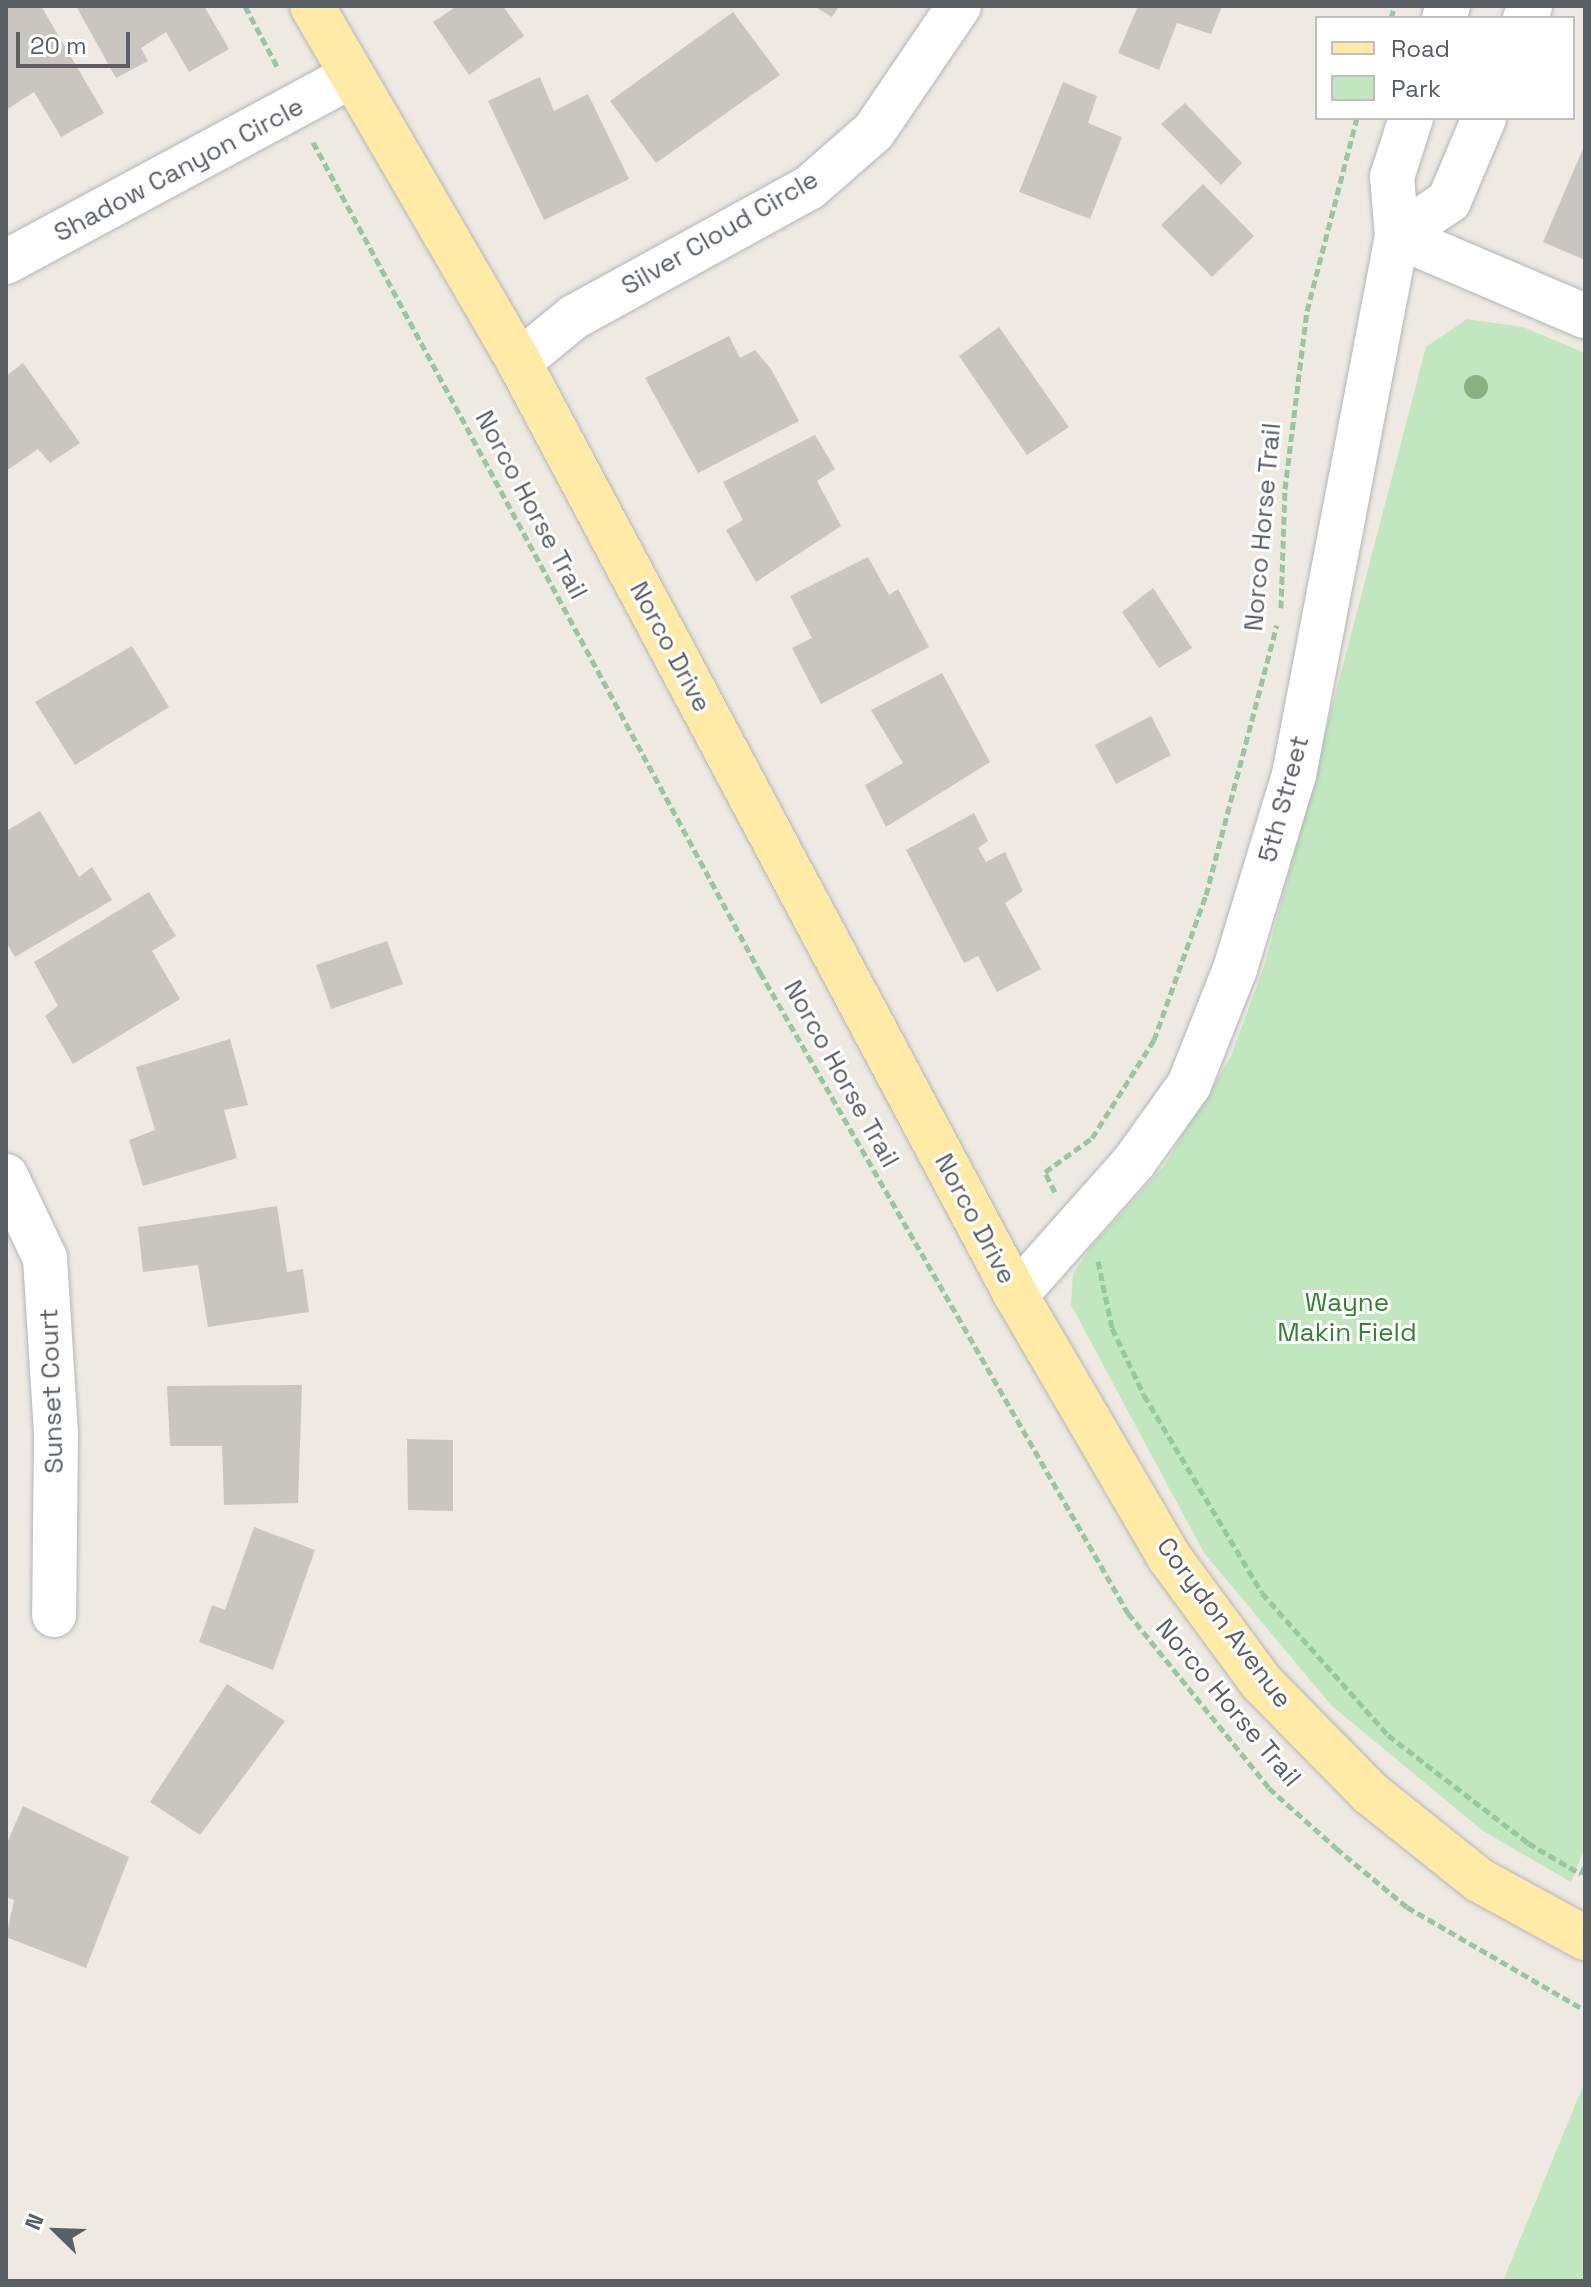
<!DOCTYPE html>
<html>
<head>
<meta charset="utf-8">
<style>
	body { margin:0 }
	#map { position:relative; width:1591px; height:2287px; overflow:hidden; background:#eeeae2; font-family:"Space Grotesk",sans-serif }
	div>[style] { position:absolute }
	.green>* { inset:0; background:#c0e7bd }
	.building>* { inset:0; background:#c9c5bf }
	.path>* { height:5px; margin-top:-2.5px; transform-origin:0; background:repeating-linear-gradient(90deg,#95c8a0 0 8px,transparent 0 12px) }
	.roads { filter:drop-shadow(0 0 2px #b3b6ba) drop-shadow(0 0 2px #b3b6ba) }
	.minor>* { height:44px; margin:-22px; padding:0 22px; transform-origin:22px; border-radius:22px; background:#fff }
	.major>* { height:44px; margin:-22px; padding:0 22px; transform-origin:22px; border-radius:22px; background:#ffeaa6 }
	.trees>* { width:24px; height:24px; margin:-12px; border-radius:50%; background:#87b280 }
	span { translate:-50% -50%; white-space:nowrap; text-align:center; line-height:1.15; -webkit-text-stroke:6px #fff; paint-order:stroke }
	.street-label { font-size:26px; color:#5a5f64 }
	.park-label { font-size:26px; color:#328530 }
	.frame { position:absolute; inset:0; border:8px solid #5a5f64; pointer-events:none }
	.legend { position:absolute; left:1315px; top:16px; width:260px; height:104px; box-sizing:border-box; background:#fff; border:2px solid #bdbfc1; margin:0; padding:10px 14px; list-style:none; font-size:24px; color:#5a5f64 }
	.legend li { display:flex; align-items:center; gap:16px; height:40px }
	.legend b { width:40px; border:2px solid #bdbfc1 }
	.north { position:absolute; left:16px; top:2191px; width:80px; height:80px; -webkit-text-stroke:6px #fff; paint-order:stroke; rotate:293deg; font-size:22px; font-weight:700; line-height:32px; text-align:center; color:#5a5f64 }
	.north::after { content:''; display:block; margin:auto; width:28px; height:36px; background:#5a5f64; clip-path:polygon(50% 0,100% 100%,50% 72%,0 100%) }
	.scale { position:absolute; left:16px; top:32px; width:114px; height:36px; box-sizing:border-box; border:4px solid #5a5f64; border-top:0; padding-left:10px; font-size:24px; line-height:28px; white-space:nowrap; color:#5a5f64; -webkit-text-stroke:6px #fff; paint-order:stroke }
</style>
</head>
<body>
<div id="map">
	<div class="green">
		<div style="clip-path:polygon(1467px 319px,1523px 327px,1585px 353px,1585px 1847px,1571px 1882px,1483px 1831px,1332px 1706px,1204px 1553px,1071px 1305px,1073px 1274px,1090px 1248px,1163px 1167px,1231px 1056px,1265px 964px,1426px 347px)"></div>
		<div style="clip-path:polygon(1585px 2081px,1585px 2281px,1503px 2281px)"></div>
	</div>
	<div class="building">
		<div style="clip-path:polygon(6px 6px,41px 6px,104px 113px,61px 137px,34px 92px,6px 110px)"></div>
		<div style="clip-path:polygon(76px 6px,204px 6px,229px 49px,189px 72px,166px 32px,141px 48px,148px 61px,116px 78px)"></div>
		<div style="clip-path:polygon(457px 6px,503px 6px,524px 36px,469px 75px,433px 22px)"></div>
		<div style="clip-path:polygon(814px 6px,839px 6px,832px 17px)"></div>
		<div style="clip-path:polygon(1138px 6px,1222px 6px,1211px 34px,1177px 23px,1159px 70px,1118px 53px)"></div>
		<div style="clip-path:polygon(733px 12px,780px 75px,656px 163px,610px 101px)"></div>
		<div style="clip-path:polygon(540px 77px,554px 111px,588px 94px,629px 179px,544px 220px,488px 101px)"></div>
		<div style="clip-path:polygon(1063px 82px,1097px 96px,1088px 123px,1122px 137px,1090px 219px,1019px 192px)"></div>
		<div style="clip-path:polygon(1185px 103px,1242px 163px,1221px 185px,1161px 124px)"></div>
		<div style="clip-path:polygon(1585px 144px,1585px 260px,1543px 242px)"></div>
		<div style="clip-path:polygon(1203px 184px,1254px 236px,1212px 277px,1161px 225px)"></div>
		<div style="clip-path:polygon(999px 327px,1069px 427px,1027px 455px,959px 356px)"></div>
		<div style="clip-path:polygon(729px 336px,740px 358px,755px 350px,771px 369px,799px 421px,698px 473px,645px 378px)"></div>
		<div style="clip-path:polygon(23px 363px,80px 443px,50px 463px,38px 449px,6px 471px,6px 376px)"></div>
		<div style="clip-path:polygon(815px 435px,835px 469px,817px 481px,841px 526px,756px 582px,726px 530px,743px 520px,723px 482px)"></div>
		<div style="clip-path:polygon(868px 557px,889px 595px,898px 589px,929px 647px,821px 704px,792px 648px,812px 638px,790px 596px)"></div>
		<div style="clip-path:polygon(1153px 588px,1192px 648px,1159px 668px,1122px 612px)"></div>
		<div style="clip-path:polygon(132px 646px,169px 707px,75px 765px,35px 702px)"></div>
		<div style="clip-path:polygon(942px 673px,990px 762px,886px 827px,865px 785px,903px 763px,871px 710px)"></div>
		<div style="clip-path:polygon(1151px 716px,1171px 755px,1116px 784px,1095px 745px)"></div>
		<div style="clip-path:polygon(40px 811px,79px 877px,92px 867px,112px 900px,15px 957px,6px 942px,6px 831px)"></div>
		<div style="clip-path:polygon(974px 813px,988px 841px,978px 848px,986px 862px,1005px 852px,1023px 891px,1005px 903px,1041px 969px,997px 992px,978px 956px,964px 963px,906px 850px)"></div>
		<div style="clip-path:polygon(149px 892px,176px 936px,152px 951px,180px 999px,73px 1064px,45px 1016px,58px 1006px,34px 962px)"></div>
		<div style="clip-path:polygon(387px 941px,403px 984px,331px 1009px,316px 965px)"></div>
		<div style="clip-path:polygon(230px 1039px,248px 1105px,224px 1110px,237px 1158px,143px 1186px,129px 1140px,155px 1130px,136px 1067px)"></div>
		<div style="clip-path:polygon(277px 1206px,287px 1272px,303px 1269px,309px 1312px,208px 1327px,198px 1265px,143px 1272px,138px 1227px)"></div>
		<div style="clip-path:polygon(302px 1385px,298px 1503px,224px 1505px,222px 1446px,170px 1446px,167px 1386px)"></div>
		<div style="clip-path:polygon(407px 1439px,453px 1440px,453px 1511px,408px 1510px)"></div>
		<div style="clip-path:polygon(254px 1527px,315px 1550px,273px 1670px,199px 1642px,212px 1605px,225px 1610px)"></div>
		<div style="clip-path:polygon(227px 1684px,285px 1721px,200px 1835px,150px 1802px)"></div>
		<div style="clip-path:polygon(23px 1806px,129px 1857px,86px 1968px,6px 1937px,14px 1900px,6px 1897px,6px 1845px)"></div>
	</div>
	<div class="path">
		<div style="left:245px;top:6px;width:70px;rotate:62deg"></div>
		<div style="left:1391px;top:18px;width:13px;rotate:-72deg"></div>
		<div style="left:313px;top:142px;width:943px;rotate:61.7deg"></div>
		<div style="left:760px;top:972px;width:739px;rotate:60.14deg"></div>
		<div style="left:1128px;top:1613px;width:225px;rotate:51.1deg"></div>
		<div style="left:1269px;top:1788px;width:90px;rotate:41.8deg"></div>
		<div style="left:1336px;top:1848px;width:92px;rotate:39.7deg"></div>
		<div style="left:1407px;top:1907px;width:206px;rotate:30.1deg"></div>
		<div style="left:1281px;top:608px;width:119px;rotate:-88.1deg"></div>
		<div style="left:1285px;top:489px;width:179px;rotate:-83deg"></div>
		<div style="left:1307px;top:311px;width:199px;rotate:-75.5deg"></div>
		<div style="left:1055px;top:1192px;width:22px;rotate:-117deg"></div>
		<div style="left:1045px;top:1172px;width:58px;rotate:-35.9deg"></div>
		<div style="left:1092px;top:1138px;width:116px;rotate:-57.7deg"></div>
		<div style="left:1154px;top:1040px;width:154px;rotate:-70.3deg"></div>
		<div style="left:1206px;top:895px;width:279px;rotate:-75.3deg"></div>
		<div style="left:1098px;top:1261px;width:68px;rotate:78.2deg"></div>
		<div style="left:1112px;top:1328px;width:74px;rotate:64.5deg"></div>
		<div style="left:1144px;top:1395px;width:230px;rotate:59.2deg"></div>
		<div style="left:1262px;top:1593px;width:190px;rotate:48.4deg"></div>
		<div style="left:1388px;top:1735px;width:177px;rotate:37.6deg"></div>
		<div style="left:1528px;top:1843px;width:61px;rotate:30.3deg"></div>
		<div style="left:1581px;top:1874px;width:9px;rotate:-63deg"></div>
	</div>
	<div class="roads">
		<div class="minor">
			<div style="left:1444px;top:18px;width:13px;rotate:-72deg"></div>
			<div style="left:1525px;top:18px;width:13px;rotate:-67deg"></div>
			<div style="left:1397px;top:236px;width:204px;rotate:23.1deg"></div>
			<div style="left:1397px;top:236px;width:63px;rotate:-33.9deg"></div>
			<div style="left:1449px;top:201px;width:90px;rotate:-67.1deg"></div>
			<div style="left:6px;top:262px;width:392px;rotate:-28.3deg"></div>
			<div style="left:519px;top:362px;width:71px;rotate:-39.3deg"></div>
			<div style="left:574px;top:317px;width:268px;rotate:-28.8deg"></div>
			<div style="left:809px;top:188px;width:86px;rotate:-41.2deg"></div>
			<div style="left:874px;top:131px;width:151px;rotate:-55.8deg"></div>
			<div style="left:6px;top:1176px;width:91px;rotate:64.6deg"></div>
			<div style="left:45px;top:1258px;width:177px;rotate:86.4deg"></div>
			<div style="left:56px;top:1435px;width:180px;rotate:90.6deg"></div>
			<div style="left:1016px;top:1295px;width:178px;rotate:-48.4deg"></div>
			<div style="left:1134px;top:1162px;width:95px;rotate:-54.5deg"></div>
			<div style="left:1189px;top:1085px;width:125px;rotate:-68.4deg"></div>
			<div style="left:1235px;top:969px;width:203px;rotate:-73.1deg"></div>
			<div style="left:1294px;top:775px;width:549px;rotate:-79.18deg"></div>
			<div style="left:1397px;top:236px;width:59px;rotate:-94.8deg"></div>
			<div style="left:1392px;top:177px;width:62px;rotate:-72.1deg"></div>
		</div>
		<div class="major">
			<div style="left:312px;top:6px;width:412px;rotate:59.8deg"></div>
			<div style="left:519px;top:362px;width:1057px;rotate:61.96deg"></div>
			<div style="left:1016px;top:1295px;width:303px;rotate:59.7deg"></div>
			<div style="left:1169px;top:1557px;width:157px;rotate:53.6deg"></div>
			<div style="left:1262px;top:1683px;width:154px;rotate:45.5deg"></div>
			<div style="left:1370px;top:1793px;width:139px;rotate:38.6deg"></div>
			<div style="left:1479px;top:1880px;width:121px;rotate:28.7deg"></div>
		</div>
	</div>
	<div class="trees">
		<div style="left:1476px;top:387px"></div>
	</div>
	<div class="street-label">
		<span style="left:179px;top:170px;rotate:-28deg">Shadow Canyon Circle</span>
		<span style="left:720px;top:233px;rotate:-30deg">Silver Cloud Circle</span>
		<span style="left:531px;top:505px;rotate:62deg">Norco Horse Trail</span>
		<span style="left:1263px;top:527px;rotate:-85deg">Norco Horse Trail</span>
		<span style="left:670px;top:647px;rotate:62deg">Norco Drive</span>
		<span style="left:1284px;top:799px;rotate:-75deg">5th Street</span>
		<span style="left:841px;top:1074px;rotate:61deg">Norco Horse Trail</span>
		<span style="left:975px;top:1219px;rotate:62deg">Norco Drive</span>
		<span style="left:52px;top:1391px;rotate:-92deg">Sunset Court</span>
		<span style="left:1224px;top:1623px;rotate:53deg">Corydon Avenue</span>
		<span style="left:1228px;top:1703px;rotate:50deg">Norco Horse Trail</span>
	</div>
	<div class="park-label">
		<span style="left:1347px;top:1318px">Wayne<br>Makin Field</span>
	</div>
	<div class="frame"></div>
	<ul class="legend">
	<li><b style="height:10px;background:#ffeaa6"></b>Road</li>
	<li><b style="height:22px;background:#c0e7bd"></b>Park</li>
	</ul>
	<div class="north">N</div>
	<div class="scale">20 m</div>
</div>
</body>
</html>
